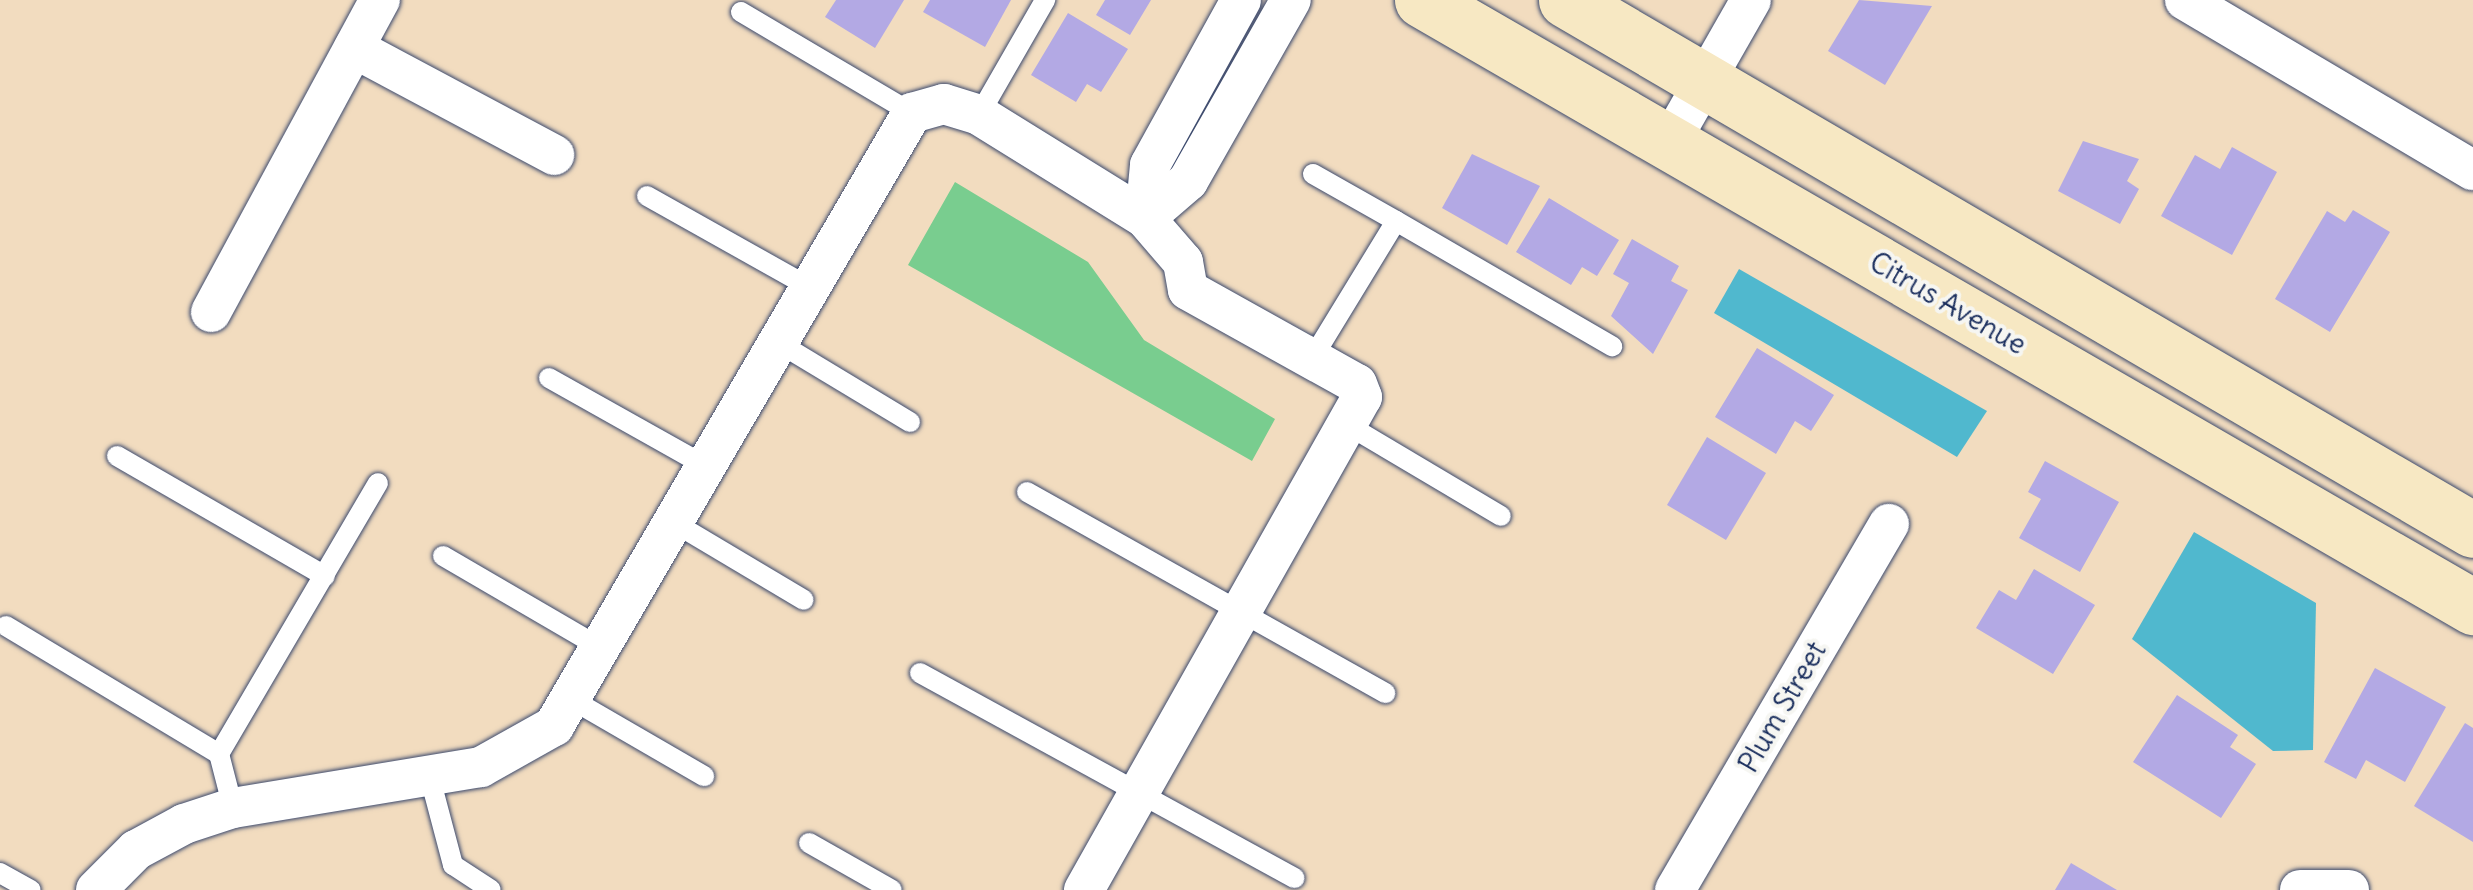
<!DOCTYPE html>
<html>
<head>
<meta charset="utf-8">
<style>
	body { margin:0 }
	#map { position:relative; width:2473px; height:890px; overflow:hidden; background:#f2dcbf; font-family:Delius,sans-serif }
	div>[style] { position:absolute }
	.green>* { inset:0; background:#79cd8f }
	.water>* { inset:0; background:#50b8ce }
	.building>* { inset:0; background:#b3a9e4 }
	.roads { filter:drop-shadow(0 0 2px #3b496d) drop-shadow(0 0 2px #3b496d) }
	.lane>* { height:20px; margin:-10px; padding:0 10px; transform-origin:10px; border-radius:10px; background:#fff }
	.street>* { height:40px; margin:-20px; padding:0 20px; transform-origin:20px; border-radius:20px; background:#fff }
	.secondary>* { height:55px; margin:-27.5px; padding:0 27.5px; transform-origin:27.5px; border-radius:27.5px; background:#f7e8c3 }
	span { translate:-50% -50%; white-space:nowrap; text-align:center; line-height:1.15; -webkit-text-stroke:8px #f6f6f2; paint-order:stroke }
	.street-label { font-size:28px; color:#1b2f5e }
</style>
</head>
<body>
<div id="map">
	<div class="green">
		<div style="clip-path:polygon(955px 182px,1088px 262px,1144px 340px,1275px 419px,1252px 461px,908px 265px)"></div>
	</div>
	<div class="water">
		<div style="clip-path:polygon(1739px 269px,1987px 411px,1957px 457px,1714px 313px)"></div>
		<div style="clip-path:polygon(2194px 532px,2316px 603px,2313px 750px,2273px 751px,2132px 639px)"></div>
	</div>
	<div class="building">
		<div style="clip-path:polygon(836px 0,904px 0,875px 48px,825px 17px)"></div>
		<div style="clip-path:polygon(930px 0,1011px 0,985px 47px,923px 12px)"></div>
		<div style="clip-path:polygon(1105px 0,1151px 0,1130px 35px,1096px 15px)"></div>
		<div style="clip-path:polygon(1859px 0,1932px 6px,1885px 85px,1828px 51px)"></div>
		<div style="clip-path:polygon(1068px 13px,1128px 49px,1101px 92px,1087px 84px,1076px 102px,1031px 75px)"></div>
		<div style="clip-path:polygon(2083px 141px,2139px 159px,2127px 181px,2139px 189px,2120px 224px,2058px 191px)"></div>
		<div style="clip-path:polygon(2232px 147px,2277px 172px,2232px 255px,2161px 216px,2195px 155px,2220px 169px)"></div>
		<div style="clip-path:polygon(1472px 154px,1540px 186px,1507px 245px,1442px 208px)"></div>
		<div style="clip-path:polygon(1549px 198px,1619px 240px,1597px 276px,1582px 267px,1571px 285px,1516px 252px)"></div>
		<div style="clip-path:polygon(2353px 210px,2390px 232px,2330px 332px,2275px 299px,2327px 211px,2345px 222px)"></div>
		<div style="clip-path:polygon(1632px 239px,1679px 266px,1671px 281px,1688px 290px,1653px 354px,1611px 316px,1629px 283px,1613px 274px)"></div>
		<div style="clip-path:polygon(1757px 348px,1834px 395px,1811px 431px,1795px 421px,1776px 454px,1715px 417px)"></div>
		<div style="clip-path:polygon(1707px 437px,1766px 473px,1726px 540px,1667px 505px)"></div>
		<div style="clip-path:polygon(2045px 461px,2119px 502px,2080px 572px,2019px 538px,2041px 499px,2028px 492px)"></div>
		<div style="clip-path:polygon(2034px 569px,2095px 605px,2053px 674px,1976px 628px,1999px 590px,2016px 600px)"></div>
		<div style="clip-path:polygon(2375px 668px,2446px 707px,2405px 782px,2366px 760px,2356px 779px,2324px 762px)"></div>
		<div style="clip-path:polygon(2177px 695px,2238px 735px,2230px 747px,2256px 764px,2221px 818px,2133px 762px)"></div>
		<div style="clip-path:polygon(2465px 723px,2473px 728px,2473px 842px,2414px 806px)"></div>
		<div style="clip-path:polygon(2071px 863px,2117px 890px,2055px 890px)"></div>
	</div>
	<div class="roads">
		<div class="lane">
			<div style="left:741px;top:12px;width:199px;rotate:30.6deg"></div>
			<div style="left:979px;top:115px;width:133px;rotate:-60.1deg"></div>
			<div style="left:1313px;top:174px;width:95px;rotate:29.5deg"></div>
			<div style="left:647px;top:196px;width:188px;rotate:29.3deg"></div>
			<div style="left:779px;top:343px;width:153px;rotate:31.1deg"></div>
			<div style="left:1310px;top:362px;width:165px;rotate:-58.6deg"></div>
			<div style="left:1396px;top:221px;width:250px;rotate:30.1deg"></div>
			<div style="left:549px;top:378px;width:180px;rotate:29.3deg"></div>
			<div style="left:1346px;top:424px;width:180px;rotate:30.7deg"></div>
			<div style="left:117px;top:456px;width:240px;rotate:30deg"></div>
			<div style="left:1027px;top:492px;width:411px;rotate:29.3deg"></div>
			<div style="left:673px;top:522px;width:152px;rotate:30.8deg"></div>
			<div style="left:443px;top:556px;width:183px;rotate:30.2deg"></div>
			<div style="left:6px;top:626px;width:249px;rotate:31deg"></div>
			<div style="left:920px;top:673px;width:427px;rotate:28.7deg"></div>
			<div style="left:571px;top:699px;width:154px;rotate:30.1deg"></div>
			<div style="left:430px;top:778px;width:90px;rotate:75.2deg"></div>
			<div style="left:453px;top:865px;width:45px;rotate:33.3deg"></div>
			<div style="left:233px;top:808px;width:56px;rotate:-104.5deg"></div>
			<div style="left:219px;top:754px;width:314px;rotate:-59.6deg"></div>
			<div style="left:809px;top:843px;width:95px;rotate:29.5deg"></div>
			<div style="left:0;top:873px;width:35px;rotate:29deg"></div>
		</div>
		<div class="street">
			<div style="left:2185px;top:0;width:334px;rotate:30.6deg"></div>
			<div style="left:354px;top:48px;width:227px;rotate:28.1deg"></div>
			<div style="left:1670px;top:142px;width:163px;rotate:-60.3deg"></div>
			<div style="left:1145px;top:218px;width:57px;rotate:-40.7deg"></div>
			<div style="left:1188px;top:181px;width:208px;rotate:-60.4deg"></div>
			<div style="left:1145px;top:218px;width:53px;rotate:-84.6deg"></div>
			<div style="left:1150px;top:165px;width:188px;rotate:-61.1deg"></div>
			<div style="left:211px;top:312px;width:355px;rotate:-61.6deg"></div>
			<div style="left:96px;top:890px;width:57px;rotate:-45deg"></div>
			<div style="left:136px;top:850px;width:55px;rotate:-28.4deg"></div>
			<div style="left:184px;top:824px;width:52px;rotate:-18.1deg"></div>
			<div style="left:233px;top:808px;width:251px;rotate:-9.4deg"></div>
			<div style="left:481px;top:767px;width:84px;rotate:-29.3deg"></div>
			<div style="left:554px;top:726px;width:710px;rotate:-59.71deg"></div>
			<div style="left:912px;top:113px;width:33px;rotate:-16deg"></div>
			<div style="left:944px;top:104px;width:37px;rotate:17deg"></div>
			<div style="left:979px;top:115px;width:195px;rotate:31.8deg"></div>
			<div style="left:1145px;top:218px;width:58px;rotate:49.2deg"></div>
			<div style="left:1183px;top:262px;width:28px;rotate:80deg"></div>
			<div style="left:1188px;top:290px;width:193px;rotate:29.1deg"></div>
			<div style="left:1357px;top:384px;width:14px;rotate:69deg"></div>
			<div style="left:1362px;top:397px;width:566px;rotate:119.42deg"></div>
			<div style="left:1675px;top:890px;width:424px;rotate:-59.7deg"></div>
			<div style="left:2300px;top:890px;width:49px"></div>
		</div>
		<div class="secondary">
			<div style="left:1422px;top:0;width:1214px;rotate:30.01deg"></div>
			<div style="left:1566px;top:0;width:1050px;rotate:30.3deg"></div>
		</div>
	</div>
	<div class="street-label">
		<span style="left:1948px;top:303px;rotate:30deg">Citrus Avenue</span>
		<span style="left:1782px;top:707px;rotate:-60deg">Plum Street</span>
	</div>
</div>
</body>
</html>
